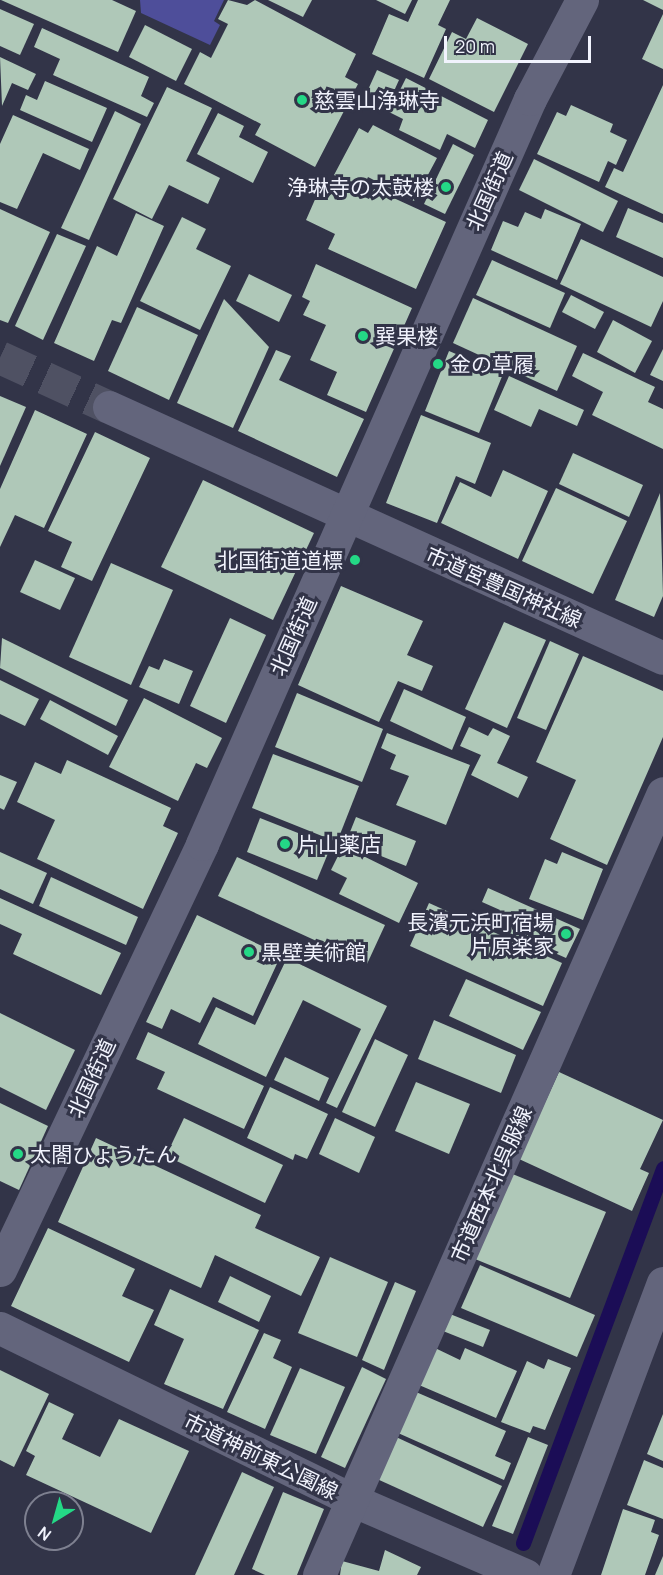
<!DOCTYPE html>
<html>
<head>
<meta charset="utf-8">
<style>
	body { margin:0 }
	#map { position:relative; width:663px; height:1575px; overflow:hidden; background:#323448; font-family:Manrope,"Noto Sans JP",sans-serif }
	div>[style] { position:absolute }
	.green>* { inset:0; background:#4e4e9a }
	.stream>* { height:15px; margin:-7.5px; padding:0 7.5px; transform-origin:7.5px; border-radius:7.5px; background:#1b0d56 }
	.building>* { inset:0; background:#afc8b8 }
	.minor-tunnel>* { height:33px; margin-top:-16.5px; transform-origin:0; background:repeating-linear-gradient(90deg,#4f5163 0 33px,transparent 0 49px) }
	.minor>* { height:33px; margin:-16.5px; padding:0 16.5px; transform-origin:16.5px; border-radius:16.5px; background:#63657c }
	.dots>* { width:16px; height:16px; translate:-50% -50%; box-sizing:border-box; border:3px solid #323448; border-radius:50% }
	span { translate:-50% -50%; white-space:nowrap; text-align:center; line-height:1.15; -webkit-text-stroke:6px #323448; paint-order:stroke }
	.poi-label { font-size:21px; color:#f1f3fd }
	.left { translate:0 -50%; text-align:left }
	.right { translate:-100% -50%; text-align:right }
	.street-label { font-size:21px; color:#f1f3fd }
	.north { position:absolute; left:24px; top:1491px; width:60px; height:60px; box-sizing:border-box; background:#323448; border:2px solid #7e8090; border-radius:50%; rotate:217deg; font-size:16px; font-weight:700; line-height:24px; text-align:center; color:#f1f3fd }
	.north::after { content:''; display:block; margin:auto; width:21px; height:27px; background:#24d886; clip-path:polygon(50% 0,100% 100%,50% 72%,0 100%) }
	.scale { position:absolute; left:444px; top:36px; width:147px; height:27px; box-sizing:border-box; border:3px solid #f1f3fd; border-top:0; padding-left:8px; font-size:18px; line-height:21px; white-space:nowrap; color:#f1f3fd; -webkit-text-stroke:4px #323448; paint-order:stroke }
</style>
</head>
<body>
<div id="map">
	<div class="green">
		<div style="clip-path:polygon(140px 0,224px 0,214px 21px,220px 25px,210px 45px,141px 13px)"></div>
	</div>
	<div class="stream">
		<div style="left:523px;top:1543px;width:400px;rotate:-69.5deg"></div>
	</div>
	<div class="building">
		<div style="clip-path:polygon(1px 0,112px 0,136px 11px,118px 52px)"></div>
		<div style="clip-path:polygon(228px 0,247px 5px,255px 0,356px 54px,345px 77px,358px 84px,315px 167px,255px 135px,261px 124px,184px 84px,200px 52px,211px 58px,228px 24px,218px 19px)"></div>
		<div style="clip-path:polygon(268px 0,312px 0,303px 17px)"></div>
		<div style="clip-path:polygon(376px 0,412px 0,405px 14px)"></div>
		<div style="clip-path:polygon(418px 0,450px 0,438px 25px,446px 29px,424px 78px,372px 54px,389px 14px,408px 22px)"></div>
		<div style="clip-path:polygon(643px 0,663px 0,663px 10px)"></div>
		<div style="clip-path:polygon(0 9px,34px 24px,20px 55px,0 46px)"></div>
		<div style="clip-path:polygon(663px 14px,663px 69px,642px 59px)"></div>
		<div style="clip-path:polygon(477px 18px,528px 44px,494px 112px,429px 79px,452px 32px,466px 39px)"></div>
		<div style="clip-path:polygon(145px 25px,192px 49px,176px 81px,129px 57px)"></div>
		<div style="clip-path:polygon(42px 28px,149px 77px,141px 96px,154px 103px,147px 117px,53px 75px,60px 59px,34px 47px)"></div>
		<div style="clip-path:polygon(0 57px,36px 74px,28px 90px,12px 83px,2px 106px)"></div>
		<div style="clip-path:polygon(377px 70px,399px 80px,389px 102px,367px 92px)"></div>
		<div style="clip-path:polygon(406px 78px,488px 120px,475px 148px,447px 134px,440px 150px,399px 130px,403px 119px,389px 112px)"></div>
		<div style="clip-path:polygon(45px 81px,107px 108px,92px 142px,20px 110px,26px 95px,37px 100px)"></div>
		<div style="clip-path:polygon(663px 85px,663px 214px,605px 187px,614px 168px,623px 172px)"></div>
		<div style="clip-path:polygon(167px 87px,212px 108px,186px 161px,220px 178px,208px 204px,169px 185px,152px 219px,113px 199px)"></div>
		<div style="clip-path:polygon(571px 105px,613px 124px,610px 132px,627px 140px,616px 165px,608px 161px,599px 182px,537px 154px,557px 112px,566px 116px)"></div>
		<div style="clip-path:polygon(115px 111px,141px 124px,89px 240px,61px 228px)"></div>
		<div style="clip-path:polygon(218px 113px,244px 126px,239px 137px,268px 152px,253px 183px,197px 154px)"></div>
		<div style="clip-path:polygon(13px 115px,89px 149px,80px 170px,43px 153px,17px 209px,0 202px,0 144px)"></div>
		<div style="clip-path:polygon(373px 125px,437px 158px,414px 201px,368px 177px,362px 190px,334px 175px,359px 128px,368px 133px)"></div>
		<div style="clip-path:polygon(453px 144px,474px 155px,445px 214px,424px 204px)"></div>
		<div style="clip-path:polygon(534px 159px,618px 201px,603px 232px,519px 190px)"></div>
		<div style="clip-path:polygon(324px 179px,369px 199px,374px 189px,446px 222px,416px 289px,328px 249px,335px 234px,306px 220px)"></div>
		<div style="clip-path:polygon(628px 208px,663px 223px,663px 258px,616px 237px)"></div>
		<div style="clip-path:polygon(0 209px,50px 232px,8px 323px,0 320px)"></div>
		<div style="clip-path:polygon(545px 209px,581px 224px,557px 280px,491px 250px,503px 221px,518px 227px,525px 212px,541px 219px)"></div>
		<div style="clip-path:polygon(136px 213px,164px 226px,121px 323px,112px 320px,94px 361px,54px 343px,97px 246px,117px 256px)"></div>
		<div style="clip-path:polygon(182px 217px,206px 229px,196px 249px,231px 266px,200px 330px,140px 301px)"></div>
		<div style="clip-path:polygon(57px 234px,86px 246px,43px 340px,15px 326px)"></div>
		<div style="clip-path:polygon(581px 239px,663px 277px,663px 301px,651px 327px,560px 284px)"></div>
		<div style="clip-path:polygon(492px 260px,565px 293px,550px 328px,476px 295px)"></div>
		<div style="clip-path:polygon(316px 264px,412px 308px,366px 412px,327px 395px,337px 372px,310px 360px,326px 325px,303px 315px,310px 301px,302px 297px)"></div>
		<div style="clip-path:polygon(249px 274px,292px 295px,279px 322px,236px 301px)"></div>
		<div style="clip-path:polygon(571px 295px,604px 312px,595px 329px,562px 312px)"></div>
		<div style="clip-path:polygon(473px 298px,577px 346px,557px 391px,453px 343px)"></div>
		<div style="clip-path:polygon(224px 299px,269px 347px,233px 428px,177px 403px)"></div>
		<div style="clip-path:polygon(137px 307px,198px 335px,169px 400px,108px 371px)"></div>
		<div style="clip-path:polygon(613px 320px,652px 341px,635px 373px,597px 352px)"></div>
		<div style="clip-path:polygon(663px 349px,663px 381px,650px 375px)"></div>
		<div style="clip-path:polygon(276px 350px,291px 356px,279px 380px,364px 419px,337px 477px,238px 431px)"></div>
		<div style="clip-path:polygon(449px 351px,503px 374px,479px 433px,425px 411px)"></div>
		<div style="clip-path:polygon(583px 353px,655px 387px,648px 402px,663px 409px,663px 449px,592px 415px,603px 392px,572px 376px)"></div>
		<div style="clip-path:polygon(509px 376px,584px 410px,577px 426px,539px 409px,531px 427px,494px 410px)"></div>
		<div style="clip-path:polygon(0 396px,26px 407px,0 466px)"></div>
		<div style="clip-path:polygon(35px 410px,87px 434px,44px 528px,15px 515px,0 547px,0 489px)"></div>
		<div style="clip-path:polygon(421px 415px,491px 443px,475px 484px,456px 476px,437px 523px,386px 503px)"></div>
		<div style="clip-path:polygon(95px 432px,150px 458px,92px 581px,61px 567px,72px 542px,48px 531px)"></div>
		<div style="clip-path:polygon(573px 453px,643px 485px,629px 517px,559px 484px)"></div>
		<div style="clip-path:polygon(503px 470px,548px 491px,518px 559px,441px 523px,460px 482px,491px 497px)"></div>
		<div style="clip-path:polygon(203px 480px,314px 533px,273px 620px,161px 567px)"></div>
		<div style="clip-path:polygon(556px 488px,627px 521px,593px 594px,522px 561px)"></div>
		<div style="clip-path:polygon(660px 493px,663px 596px,654px 617px,615px 600px)"></div>
		<div style="clip-path:polygon(35px 560px,75px 578px,60px 610px,20px 592px)"></div>
		<div style="clip-path:polygon(111px 563px,173px 590px,131px 685px,69px 657px)"></div>
		<div style="clip-path:polygon(341px 586px,423px 621px,407px 655px,433px 666px,422px 691px,398px 681px,379px 722px,298px 685px)"></div>
		<div style="clip-path:polygon(230px 618px,266px 635px,226px 723px,190px 706px)"></div>
		<div style="clip-path:polygon(504px 622px,546px 640px,507px 728px,465px 709px)"></div>
		<div style="clip-path:polygon(2px 638px,128px 700px,116px 726px,0 668px)"></div>
		<div style="clip-path:polygon(550px 641px,579px 654px,546px 730px,517px 718px)"></div>
		<div style="clip-path:polygon(583px 656px,663px 691px,663px 737px,607px 865px,550px 839px,576px 780px,536px 762px)"></div>
		<div style="clip-path:polygon(164px 659px,193px 671px,179px 704px,139px 687px,149px 666px,159px 670px)"></div>
		<div style="clip-path:polygon(0 680px,39px 699px,25px 726px,0 714px)"></div>
		<div style="clip-path:polygon(404px 689px,466px 717px,452px 750px,390px 721px)"></div>
		<div style="clip-path:polygon(297px 693px,383px 729px,362px 782px,275px 747px)"></div>
		<div style="clip-path:polygon(144px 698px,222px 738px,207px 768px,196px 763px,178px 801px,109px 767px)"></div>
		<div style="clip-path:polygon(50px 700px,118px 736px,108px 755px,40px 719px)"></div>
		<div style="clip-path:polygon(469px 727px,488px 736px,493px 728px,510px 736px,497px 763px,528px 777px,518px 798px,471px 775px,481px 755px,460px 746px)"></div>
		<div style="clip-path:polygon(387px 733px,470px 765px,446px 825px,396px 805px,409px 776px,390px 769px,396px 755px,381px 748px)"></div>
		<div style="clip-path:polygon(273px 754px,359px 786px,337px 842px,252px 808px)"></div>
		<div style="clip-path:polygon(67px 760px,171px 808px,163px 826px,178px 833px,143px 909px,37px 859px,55px 820px,17px 802px,35px 762px,61px 774px)"></div>
		<div style="clip-path:polygon(0 775px,17px 782px,4px 810px,0 808px)"></div>
		<div style="clip-path:polygon(356px 817px,416px 841px,406px 866px,346px 842px)"></div>
		<div style="clip-path:polygon(260px 818px,331px 846px,317px 880px,247px 852px)"></div>
		<div style="clip-path:polygon(343px 846px,418px 883px,399px 923px,339px 894px,347px 878px,331px 870px)"></div>
		<div style="clip-path:polygon(0 852px,47px 873px,33px 904px,0 889px)"></div>
		<div style="clip-path:polygon(562px 852px,603px 869px,583px 920px,529px 899px,545px 859px,557px 864px)"></div>
		<div style="clip-path:polygon(237px 857px,385px 925px,367px 964px,218px 896px)"></div>
		<div style="clip-path:polygon(51px 877px,138px 917px,126px 945px,39px 906px)"></div>
		<div style="clip-path:polygon(488px 888px,580px 929px,566px 958px,492px 925px,500px 910px,482px 902px)"></div>
		<div style="clip-path:polygon(0 898px,121px 953px,101px 995px,13px 954px,22px 934px,0 924px)"></div>
		<div style="clip-path:polygon(429px 903px,562px 963px,543px 1006px,410px 946px)"></div>
		<div style="clip-path:polygon(197px 915px,281px 955px,253px 1016px,213px 997px,200px 1023px,171px 1009px,162px 1029px,146px 1022px)"></div>
		<div style="clip-path:polygon(287px 958px,387px 1006px,337px 1108px,326px 1103px,361px 1029px,303px 1000px,266px 1077px,198px 1044px,216px 1007px,255px 1025px)"></div>
		<div style="clip-path:polygon(466px 979px,541px 1012px,523px 1050px,449px 1016px)"></div>
		<div style="clip-path:polygon(0 1013px,75px 1050px,46px 1110px,0 1087px)"></div>
		<div style="clip-path:polygon(434px 1020px,516px 1055px,501px 1093px,418px 1059px)"></div>
		<div style="clip-path:polygon(148px 1032px,264px 1086px,244px 1129px,157px 1089px,165px 1072px,136px 1059px)"></div>
		<div style="clip-path:polygon(375px 1039px,408px 1055px,375px 1127px,342px 1112px)"></div>
		<div style="clip-path:polygon(285px 1057px,329px 1078px,319px 1101px,274px 1080px)"></div>
		<div style="clip-path:polygon(559px 1072px,663px 1120px,640px 1169px,649px 1173px,632px 1211px,519px 1159px)"></div>
		<div style="clip-path:polygon(416px 1082px,470px 1104px,449px 1154px,395px 1131px)"></div>
		<div style="clip-path:polygon(270px 1087px,328px 1114px,307px 1159px,295px 1154px,293px 1160px,247px 1138px)"></div>
		<div style="clip-path:polygon(0 1103px,48px 1126px,19px 1190px,0 1181px)"></div>
		<div style="clip-path:polygon(184px 1118px,283px 1165px,265px 1203px,166px 1156px)"></div>
		<div style="clip-path:polygon(335px 1118px,375px 1137px,359px 1173px,319px 1154px)"></div>
		<div style="clip-path:polygon(96px 1138px,261px 1215px,255px 1228px,320px 1257px,301px 1296px,215px 1255px,201px 1288px,58px 1222px)"></div>
		<div style="clip-path:polygon(510px 1173px,606px 1212px,570px 1298px,475px 1259px)"></div>
		<div style="clip-path:polygon(48px 1228px,135px 1269px,122px 1296px,154px 1310px,129px 1362px,11px 1306px)"></div>
		<div style="clip-path:polygon(330px 1257px,388px 1282px,357px 1357px,298px 1333px)"></div>
		<div style="clip-path:polygon(480px 1265px,595px 1315px,577px 1357px,461px 1308px)"></div>
		<div style="clip-path:polygon(230px 1276px,271px 1296px,259px 1322px,218px 1302px)"></div>
		<div style="clip-path:polygon(395px 1282px,416px 1291px,384px 1370px,362px 1360px)"></div>
		<div style="clip-path:polygon(170px 1289px,259px 1330px,223px 1409px,164px 1384px,184px 1339px,154px 1325px)"></div>
		<div style="clip-path:polygon(450px 1314px,490px 1330px,483px 1347px,443px 1331px)"></div>
		<div style="clip-path:polygon(264px 1333px,281px 1340px,273px 1358px,292px 1367px,265px 1429px,227px 1412px)"></div>
		<div style="clip-path:polygon(435px 1348px,460px 1360px,465px 1348px,517px 1371px,496px 1418px,419px 1385px)"></div>
		<div style="clip-path:polygon(548px 1359px,571px 1368px,545px 1430px,533px 1426px,530px 1433px,501px 1422px,527px 1361px,544px 1369px)"></div>
		<div style="clip-path:polygon(362px 1367px,386px 1379px,345px 1468px,321px 1457px)"></div>
		<div style="clip-path:polygon(300px 1368px,345px 1387px,316px 1454px,270px 1435px)"></div>
		<div style="clip-path:polygon(0 1370px,49px 1394px,14px 1467px,0 1460px)"></div>
		<div style="clip-path:polygon(416px 1392px,506px 1431px,495px 1456px,511px 1463px,504px 1480px,398px 1433px)"></div>
		<div style="clip-path:polygon(49px 1402px,74px 1414px,62px 1439px,100px 1457px,119px 1419px,189px 1451px,151px 1533px,26px 1475px,35px 1456px,26px 1451px)"></div>
		<div style="clip-path:polygon(663px 1414px,663px 1461px,647px 1454px)"></div>
		<div style="clip-path:polygon(396px 1437px,502px 1486px,483px 1527px,377px 1479px)"></div>
		<div style="clip-path:polygon(528px 1437px,548px 1445px,513px 1534px,492px 1526px)"></div>
		<div style="clip-path:polygon(644px 1460px,663px 1468px,663px 1519px,627px 1505px)"></div>
		<div style="clip-path:polygon(242px 1472px,274px 1487px,234px 1575px,195px 1575px)"></div>
		<div style="clip-path:polygon(283px 1492px,324px 1509px,297px 1575px,265px 1575px,252px 1569px)"></div>
		<div style="clip-path:polygon(623px 1509px,655px 1520px,651px 1532px,659px 1535px,645px 1575px,601px 1575px)"></div>
		<div style="clip-path:polygon(385px 1550px,421px 1567px,417px 1575px,340px 1575px,342px 1561px,379px 1571px)"></div>
		<div style="clip-path:polygon(663px 1556px,663px 1575px,655px 1575px)"></div>
	</div>
	<div class="minor-tunnel">
		<div style="left:0;top:357px;width:120px;rotate:24.6deg"></div>
	</div>
	<div class="minor">
		<div style="left:109px;top:407px;width:608px;rotate:24.37deg"></div>
		<div style="left:0;top:1270px;width:471px;rotate:-64.6deg"></div>
		<div style="left:202px;top:844px;width:814px;rotate:-66.24deg"></div>
		<div style="left:530px;top:99px;width:112px;rotate:-62.3deg"></div>
		<div style="left:0;top:1328px;width:392px;rotate:26deg"></div>
		<div style="left:352px;top:1500px;width:189px;rotate:23.4deg"></div>
		<div style="left:319px;top:1575px;width:854px;rotate:-66.26deg"></div>
		<div style="left:553px;top:1575px;width:312px;rotate:-69.4deg"></div>
	</div>
	<div class="dots">
		<div style="left:302px;top:100px;background:#24d886"></div>
		<div style="left:446px;top:187px;background:#24d886"></div>
		<div style="left:363px;top:336px;background:#24d886"></div>
		<div style="left:438px;top:364px;background:#24d886"></div>
		<div style="left:355px;top:560px;background:#24d886"></div>
		<div style="left:285px;top:844px;background:#24d886"></div>
		<div style="left:566px;top:934px;background:#24d886"></div>
		<div style="left:249px;top:952px;background:#24d886"></div>
		<div style="left:18px;top:1154px;background:#24d886"></div>
	</div>
	<div class="poi-label">
		<span class="left" style="left:314px;top:100px">慈雲山浄琳寺</span>
		<span class="right" style="left:434px;top:187px">浄琳寺の太鼓楼</span>
		<span class="left" style="left:375px;top:336px">巽果楼</span>
		<span class="left" style="left:450px;top:364px">金の草履</span>
		<span class="right" style="left:343px;top:560px">北国街道道標</span>
		<span class="left" style="left:297px;top:844px">片山薬店</span>
		<span class="right" style="left:554px;top:934px">長濱元浜町宿場<br>片原楽家</span>
		<span class="left" style="left:261px;top:952px">黒壁美術館</span>
		<span class="left" style="left:30px;top:1154px">太閤ひょうたん</span>
	</div>
	<div class="street-label">
		<span style="left:489px;top:191px;rotate:-66deg">北国街道</span>
		<span style="left:504px;top:587px;rotate:24deg">市道宮豊国神社線</span>
		<span style="left:293px;top:636px;rotate:-66deg">北国街道</span>
		<span style="left:91px;top:1078px;rotate:-65deg">北国街道</span>
		<span style="left:491px;top:1184px;rotate:-66deg">市道西本北呉服線</span>
		<span style="left:261px;top:1456px;rotate:26deg">市道神前東公園線</span>
	</div>
	<div class="north">N</div>
	<div class="scale">20 m</div>
</div>
</body>
</html>
